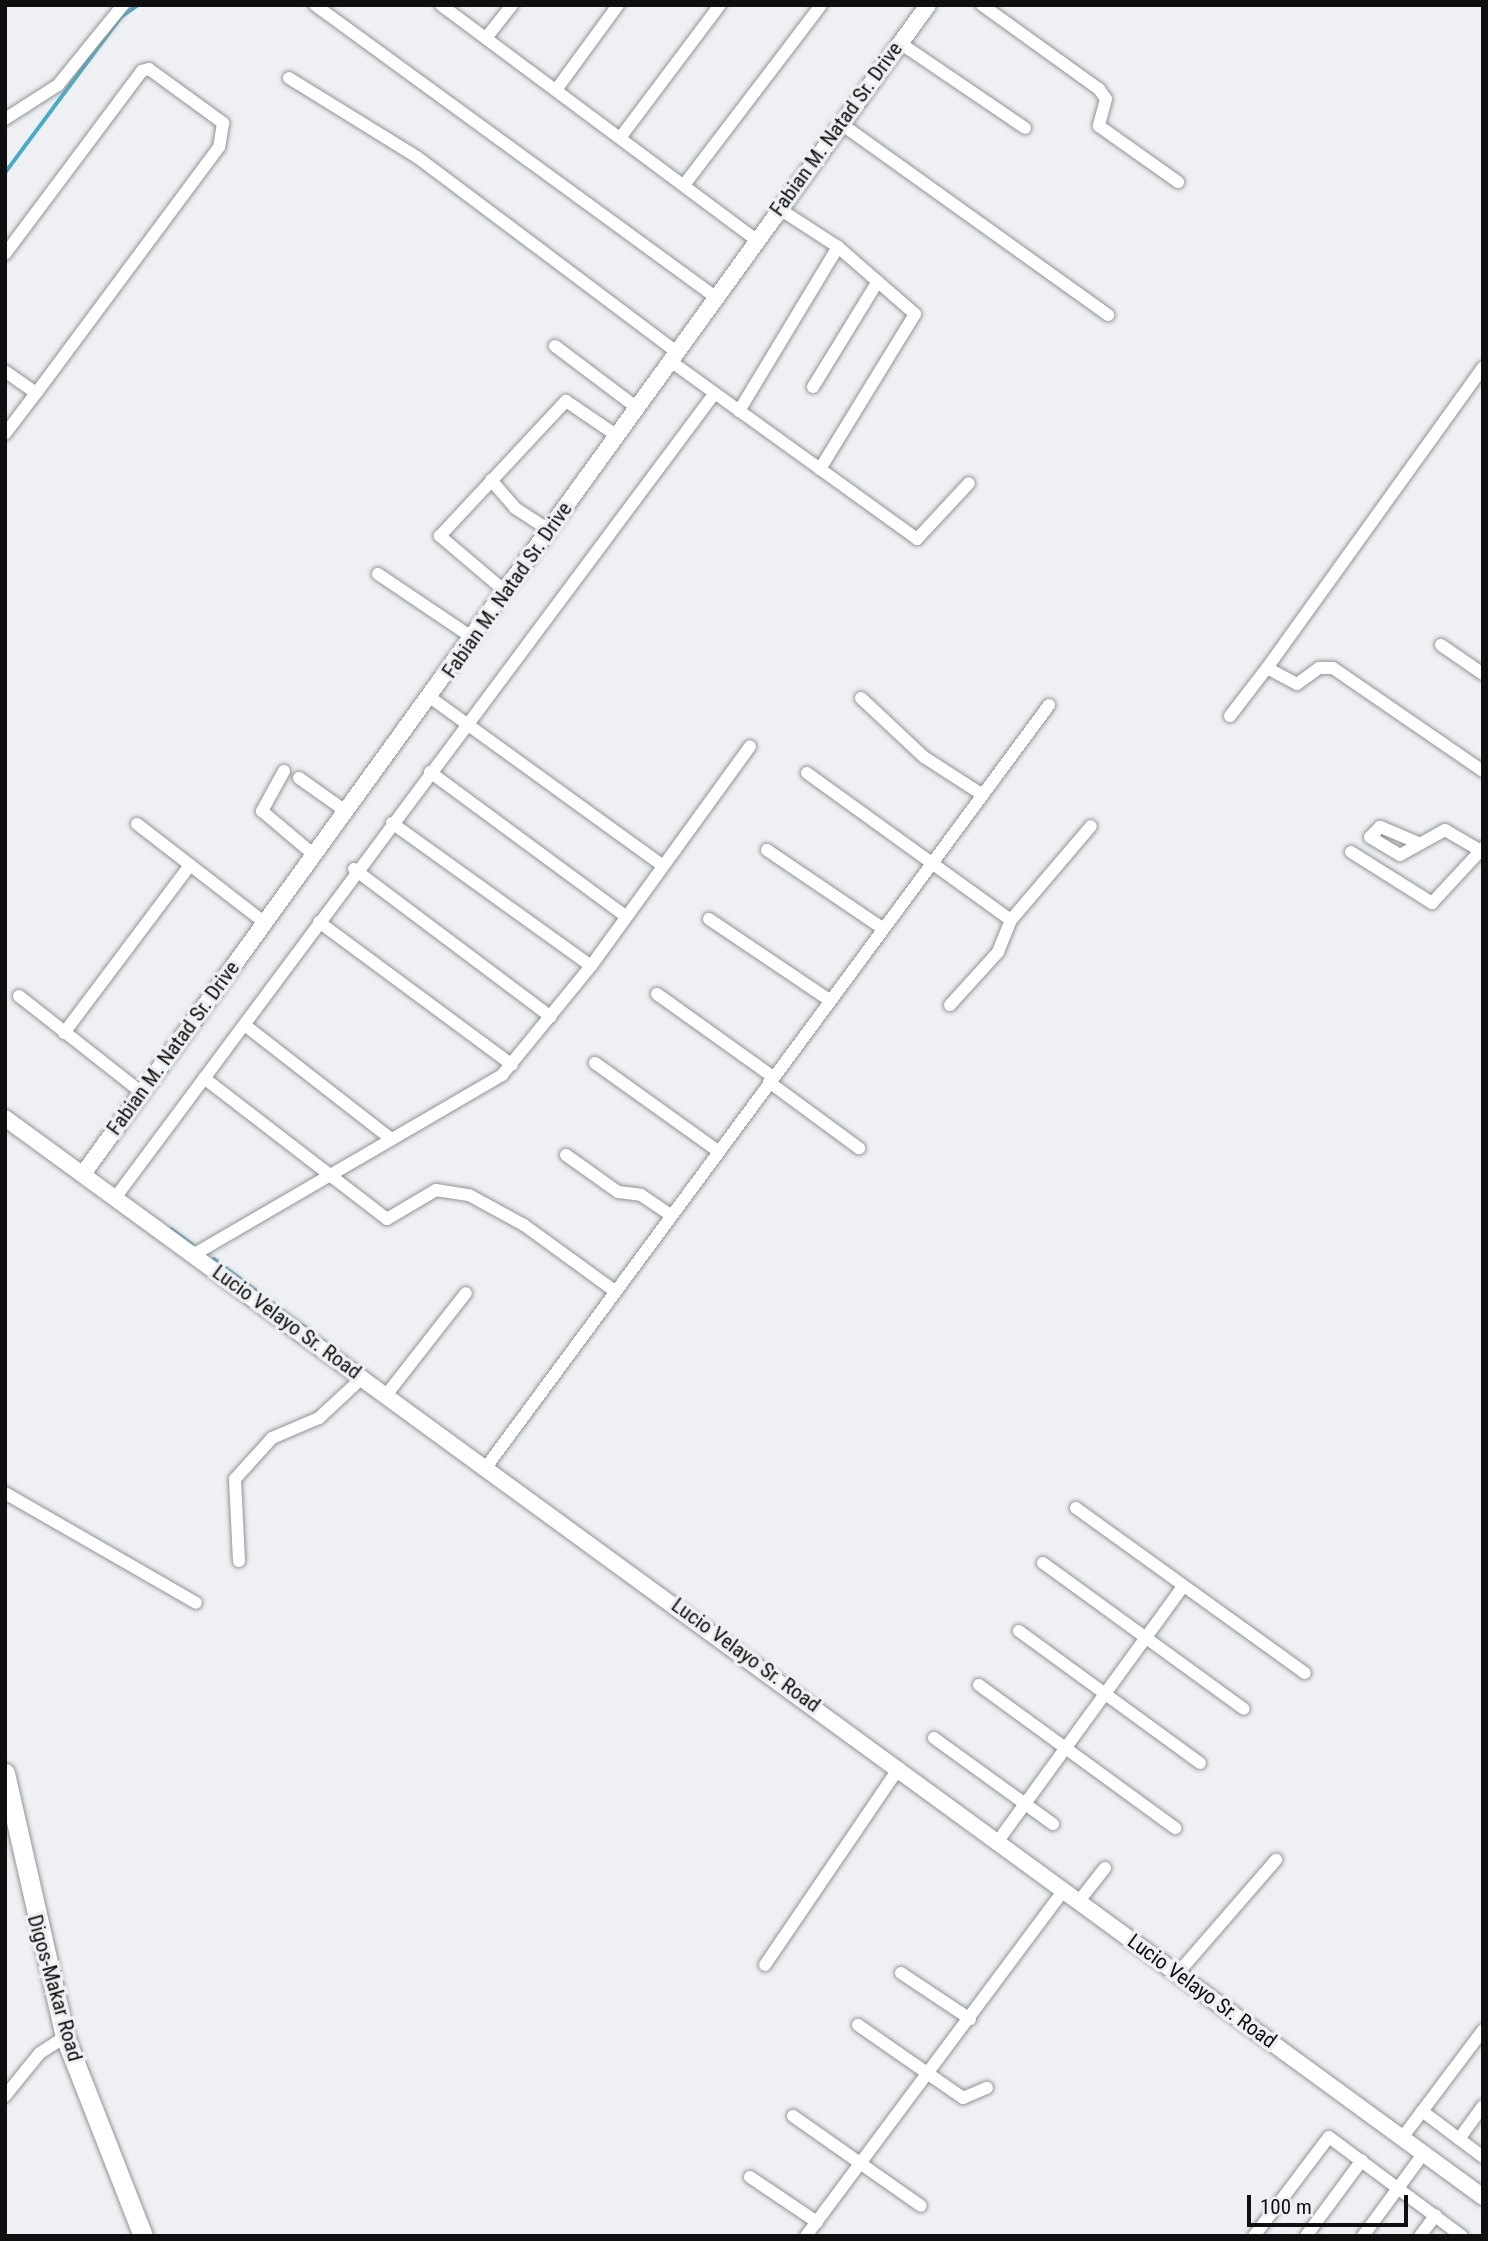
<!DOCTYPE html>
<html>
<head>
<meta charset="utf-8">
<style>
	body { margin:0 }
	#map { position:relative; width:1488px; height:2241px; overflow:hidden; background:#eef0f3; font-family:"Roboto Condensed",sans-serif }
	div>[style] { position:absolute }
	.stream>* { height:3.5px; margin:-1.75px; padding:0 1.75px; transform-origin:1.75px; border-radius:1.75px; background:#48acc6 }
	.roads { filter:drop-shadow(0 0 2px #919496) drop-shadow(0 0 2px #919496) }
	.street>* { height:12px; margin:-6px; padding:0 6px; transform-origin:6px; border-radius:6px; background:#fff }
	.secondary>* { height:16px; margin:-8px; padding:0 8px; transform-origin:8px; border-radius:8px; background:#fff }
	.primary>* { height:19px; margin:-9.5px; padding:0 9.5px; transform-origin:9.5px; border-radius:9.5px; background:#fff }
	span { translate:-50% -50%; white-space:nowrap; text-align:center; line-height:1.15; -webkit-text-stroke:7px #eef0f3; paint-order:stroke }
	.street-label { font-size:21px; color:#0e0f10 }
	.frame { position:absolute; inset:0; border:7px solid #0e0f10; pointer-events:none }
	.scale { position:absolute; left:1247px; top:2195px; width:161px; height:32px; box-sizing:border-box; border:4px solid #0e0f10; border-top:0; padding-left:9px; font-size:21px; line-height:24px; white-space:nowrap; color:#0e0f10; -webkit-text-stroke:5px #eef0f3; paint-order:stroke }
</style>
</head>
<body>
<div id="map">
	<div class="stream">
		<div style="left:5px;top:173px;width:194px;rotate:-53.4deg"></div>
		<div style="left:121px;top:17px;width:21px;rotate:-35deg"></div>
		<div style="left:171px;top:1229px;width:26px;rotate:36deg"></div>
		<div style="left:214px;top:1259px;width:136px;rotate:37deg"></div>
	</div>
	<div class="roads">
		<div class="street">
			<div style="left:315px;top:5px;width:494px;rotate:36.1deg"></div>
			<div style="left:441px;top:5px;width:392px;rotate:36.7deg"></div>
			<div style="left:982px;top:5px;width:144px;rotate:35.7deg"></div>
			<div style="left:1099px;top:89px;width:12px;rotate:55deg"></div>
			<div style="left:1106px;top:99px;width:28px;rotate:105deg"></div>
			<div style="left:1099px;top:126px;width:97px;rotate:35.3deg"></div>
			<div style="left:486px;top:38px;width:42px;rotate:-51.8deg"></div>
			<div style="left:900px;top:43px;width:151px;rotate:34.2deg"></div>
			<div style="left:289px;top:78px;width:150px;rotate:31.7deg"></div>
			<div style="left:417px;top:157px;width:323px;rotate:36.9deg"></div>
			<div style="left:556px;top:90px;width:105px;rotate:-53.9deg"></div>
			<div style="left:5px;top:119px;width:63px;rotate:-32.7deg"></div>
			<div style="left:58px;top:85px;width:103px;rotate:-50.9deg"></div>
			<div style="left:840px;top:123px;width:330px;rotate:35.6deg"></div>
			<div style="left:620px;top:138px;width:166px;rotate:-53.1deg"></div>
			<div style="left:684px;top:185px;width:226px;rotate:-52.7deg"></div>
			<div style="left:778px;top:208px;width:72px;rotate:33deg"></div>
			<div style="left:838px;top:247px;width:102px;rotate:41deg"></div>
			<div style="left:915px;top:314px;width:182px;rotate:121.5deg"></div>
			<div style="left:5px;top:254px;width:229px;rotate:-53.2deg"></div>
			<div style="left:142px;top:71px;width:7px;rotate:-16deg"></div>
			<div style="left:149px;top:69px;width:92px;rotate:36.1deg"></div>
			<div style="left:223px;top:123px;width:24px;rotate:99deg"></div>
			<div style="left:219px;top:147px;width:307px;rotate:126.6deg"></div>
			<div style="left:36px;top:393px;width:38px;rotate:-145deg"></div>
			<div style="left:555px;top:346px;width:101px;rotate:37deg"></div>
			<div style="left:669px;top:360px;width:306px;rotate:35.8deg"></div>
			<div style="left:917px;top:539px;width:76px;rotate:-47.1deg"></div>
			<div style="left:813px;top:387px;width:124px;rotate:-58.5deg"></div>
			<div style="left:739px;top:411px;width:192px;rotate:-58.9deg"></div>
			<div style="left:5px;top:434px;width:51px;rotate:-52.9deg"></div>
			<div style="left:491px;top:480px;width:37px;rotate:49deg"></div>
			<div style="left:515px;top:508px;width:40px;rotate:32.9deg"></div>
			<div style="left:378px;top:574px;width:115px;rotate:34deg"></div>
			<div style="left:506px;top:592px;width:87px;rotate:-139.7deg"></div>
			<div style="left:440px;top:536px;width:185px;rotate:-47deg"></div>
			<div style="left:566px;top:401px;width:60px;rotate:34.2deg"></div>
			<div style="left:1441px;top:645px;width:51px;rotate:34.6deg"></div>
			<div style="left:1267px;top:668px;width:370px;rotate:-54.3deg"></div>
			<div style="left:431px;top:698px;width:283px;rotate:35.9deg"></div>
			<div style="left:861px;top:698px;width:86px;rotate:43.1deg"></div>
			<div style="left:924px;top:757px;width:70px;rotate:32.8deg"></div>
			<div style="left:1230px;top:716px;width:61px;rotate:-52.4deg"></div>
			<div style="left:1267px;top:668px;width:34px;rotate:28deg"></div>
			<div style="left:1297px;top:684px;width:27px;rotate:-36deg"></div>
			<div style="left:1319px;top:668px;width:14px"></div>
			<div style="left:1333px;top:668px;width:182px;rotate:34.5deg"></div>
			<div style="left:284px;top:771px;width:46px;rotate:118.8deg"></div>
			<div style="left:262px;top:811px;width:68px;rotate:40.2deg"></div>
			<div style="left:430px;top:772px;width:241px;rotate:36.4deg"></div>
			<div style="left:807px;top:773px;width:251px;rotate:35.8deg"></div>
			<div style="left:1011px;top:920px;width:123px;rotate:-49.6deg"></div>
			<div style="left:299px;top:778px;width:59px;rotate:35.3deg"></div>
			<div style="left:392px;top:823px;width:245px;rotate:35.7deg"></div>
			<div style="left:137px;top:824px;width:160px;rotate:37.7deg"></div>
			<div style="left:1416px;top:842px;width:39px;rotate:-157deg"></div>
			<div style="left:1380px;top:827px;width:14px;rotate:135deg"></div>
			<div style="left:1370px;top:837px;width:35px;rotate:31deg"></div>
			<div style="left:1400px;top:855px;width:51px;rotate:-29.1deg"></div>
			<div style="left:1445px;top:830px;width:42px;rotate:30.3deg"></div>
			<div style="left:767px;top:850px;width:139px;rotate:34.1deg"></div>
			<div style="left:1351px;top:852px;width:96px;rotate:32.2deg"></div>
			<div style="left:1432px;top:903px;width:75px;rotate:-47.2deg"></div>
			<div style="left:354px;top:869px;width:246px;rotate:36.9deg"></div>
			<div style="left:709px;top:919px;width:145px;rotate:34deg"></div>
			<div style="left:319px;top:922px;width:240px;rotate:36.5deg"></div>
			<div style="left:657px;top:994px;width:143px;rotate:35.6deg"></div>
			<div style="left:19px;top:996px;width:155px;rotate:38.2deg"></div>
			<div style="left:950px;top:1005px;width:72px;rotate:-47.8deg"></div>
			<div style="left:998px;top:952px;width:35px;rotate:-68deg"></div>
			<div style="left:246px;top:1026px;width:184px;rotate:37.9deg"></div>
			<div style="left:64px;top:1033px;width:210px;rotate:-53.1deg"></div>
			<div style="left:595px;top:1063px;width:151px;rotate:35.6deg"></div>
			<div style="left:204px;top:1078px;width:231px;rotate:37.6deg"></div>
			<div style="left:387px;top:1219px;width:57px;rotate:-30.6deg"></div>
			<div style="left:436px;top:1190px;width:33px;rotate:9deg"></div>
			<div style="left:469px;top:1195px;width:63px;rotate:28.6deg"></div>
			<div style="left:524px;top:1225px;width:112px;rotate:36deg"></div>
			<div style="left:769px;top:1082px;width:112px;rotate:36.3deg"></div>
			<div style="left:566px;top:1155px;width:64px;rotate:35.4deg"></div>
			<div style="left:618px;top:1192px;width:23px;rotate:7deg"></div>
			<div style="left:641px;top:1195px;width:36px;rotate:34deg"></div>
			<div style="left:115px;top:1198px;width:1003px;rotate:-53.31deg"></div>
			<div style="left:193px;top:1255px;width:358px;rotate:-30.2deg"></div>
			<div style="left:502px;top:1075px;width:141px;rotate:-50.8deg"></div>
			<div style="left:591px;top:966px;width:271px;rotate:-54.1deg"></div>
			<div style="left:387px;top:1394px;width:128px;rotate:-52deg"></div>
			<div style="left:487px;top:1466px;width:946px;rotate:-53.55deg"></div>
			<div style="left:5px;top:1493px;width:220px;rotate:29.9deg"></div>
			<div style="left:1076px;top:1508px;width:282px;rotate:35.8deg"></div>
			<div style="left:239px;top:1561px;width:82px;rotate:-92.8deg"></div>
			<div style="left:235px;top:1479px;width:55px;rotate:-47.9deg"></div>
			<div style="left:272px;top:1438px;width:51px;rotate:-23.1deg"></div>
			<div style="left:319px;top:1418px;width:60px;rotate:-43deg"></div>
			<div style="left:1043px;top:1563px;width:248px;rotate:36deg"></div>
			<div style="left:1019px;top:1631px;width:224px;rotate:36.1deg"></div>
			<div style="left:979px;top:1685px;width:243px;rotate:36.1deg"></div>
			<div style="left:934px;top:1738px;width:147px;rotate:35.9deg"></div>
			<div style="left:998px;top:1841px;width:315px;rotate:-54deg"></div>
			<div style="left:1079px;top:1901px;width:42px;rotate:-51.8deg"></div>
			<div style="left:765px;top:1965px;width:238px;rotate:-55.8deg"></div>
			<div style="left:901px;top:1973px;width:83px;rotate:33.7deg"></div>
			<div style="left:1178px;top:1973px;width:150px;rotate:-49.1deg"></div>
			<div style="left:858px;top:2025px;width:128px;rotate:34.8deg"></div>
			<div style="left:963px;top:2098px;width:26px;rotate:-23deg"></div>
			<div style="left:5px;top:2096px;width:55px;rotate:-50.9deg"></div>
			<div style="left:40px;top:2053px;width:30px;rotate:-33deg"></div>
			<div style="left:1422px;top:2111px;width:76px;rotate:37deg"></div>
			<div style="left:793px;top:2116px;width:156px;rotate:35.1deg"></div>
			<div style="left:1402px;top:2138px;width:135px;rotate:-53.1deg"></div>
			<div style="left:1459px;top:2139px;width:41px;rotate:-54deg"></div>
			<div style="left:750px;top:2177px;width:81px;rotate:33.9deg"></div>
			<div style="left:806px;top:2236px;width:432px;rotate:-53.3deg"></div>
			<div style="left:1254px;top:2236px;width:124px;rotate:-52.9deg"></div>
			<div style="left:1329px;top:2137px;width:166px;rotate:36.7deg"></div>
			<div style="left:1306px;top:2236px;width:94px;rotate:-53.6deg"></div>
			<div style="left:1363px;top:2236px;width:102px;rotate:-53.8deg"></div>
			<div style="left:1420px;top:2236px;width:26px;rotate:-53deg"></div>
		</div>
		<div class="secondary">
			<div style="left:5px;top:1118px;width:1830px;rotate:36.13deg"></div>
			<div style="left:83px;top:1174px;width:1442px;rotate:-54.14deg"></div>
		</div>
		<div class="primary">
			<div style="left:5px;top:1773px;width:271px;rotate:77.2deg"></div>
			<div style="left:65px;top:2037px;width:214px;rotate:68.6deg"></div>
		</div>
	</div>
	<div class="street-label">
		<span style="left:836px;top:129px;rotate:-54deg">Fabian M. Natad Sr. Drive</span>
		<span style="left:507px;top:590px;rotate:-55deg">Fabian M. Natad Sr. Drive</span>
		<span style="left:173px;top:1048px;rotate:-54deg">Fabian M. Natad Sr. Drive</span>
		<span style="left:287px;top:1322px;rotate:36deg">Lucio Velayo Sr. Road</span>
		<span style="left:746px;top:1655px;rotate:36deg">Lucio Velayo Sr. Road</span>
		<span style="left:55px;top:1988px;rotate:74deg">Digos-Makar Road</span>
		<span style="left:1202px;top:1991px;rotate:36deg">Lucio Velayo Sr. Road</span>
	</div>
	<div class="frame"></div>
	<div class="scale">100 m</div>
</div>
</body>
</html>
